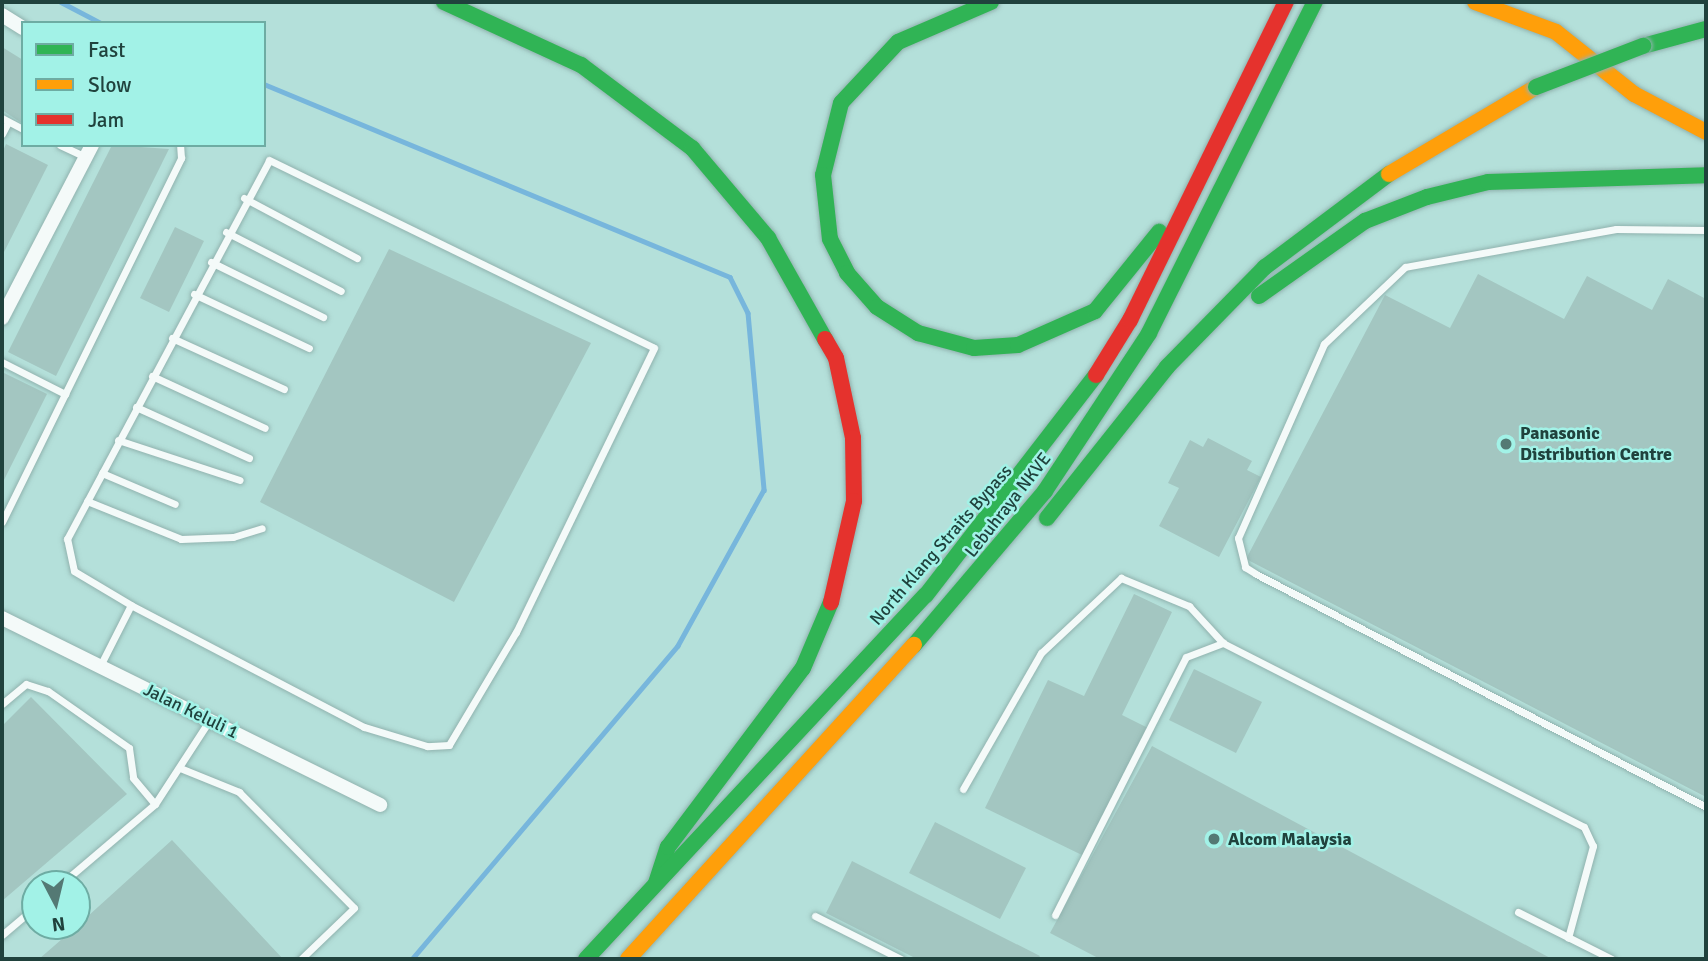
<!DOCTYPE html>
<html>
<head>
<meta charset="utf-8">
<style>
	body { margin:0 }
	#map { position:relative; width:1708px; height:961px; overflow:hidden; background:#b4e0da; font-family:Signika,sans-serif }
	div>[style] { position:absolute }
	.stream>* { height:4.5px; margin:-2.25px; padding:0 2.25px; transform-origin:2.25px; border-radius:2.25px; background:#77b6dc }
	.building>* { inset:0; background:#a3c6c1 }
	.roads { filter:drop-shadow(0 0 2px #90b2ae) drop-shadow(0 0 2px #90b2ae) }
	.lane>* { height:7px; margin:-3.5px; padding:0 3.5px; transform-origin:3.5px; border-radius:3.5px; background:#f4faf9 }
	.street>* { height:14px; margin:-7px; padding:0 7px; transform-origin:7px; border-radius:7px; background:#f4faf9 }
	.fast>* { height:16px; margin:-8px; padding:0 8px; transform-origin:8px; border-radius:8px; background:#30b455 }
	.slow>* { height:16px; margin:-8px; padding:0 8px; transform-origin:8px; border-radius:8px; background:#ff9f0a }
	.jam>* { height:16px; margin:-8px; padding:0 8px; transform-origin:8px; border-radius:8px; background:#e5322d }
	.bridges { filter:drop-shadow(0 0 2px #90b2ae) drop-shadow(0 0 2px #90b2ae) }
	.fast-bridge>* { height:16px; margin:-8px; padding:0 8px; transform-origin:8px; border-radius:8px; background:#30b455 }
	.dots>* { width:19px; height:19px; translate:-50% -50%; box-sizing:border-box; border:4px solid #a2f2e7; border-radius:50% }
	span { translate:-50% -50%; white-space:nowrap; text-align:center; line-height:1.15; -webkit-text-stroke:5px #a2f2e7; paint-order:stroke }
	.poi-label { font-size:18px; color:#20423d; font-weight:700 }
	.left { translate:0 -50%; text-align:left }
	.street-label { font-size:18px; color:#20423d }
	.frame { position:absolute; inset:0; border:4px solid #20423d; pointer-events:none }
	.legend { position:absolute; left:21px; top:21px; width:245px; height:126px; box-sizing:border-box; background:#a2f2e7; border:2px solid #6eaca3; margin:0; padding:9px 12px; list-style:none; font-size:21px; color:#20423d }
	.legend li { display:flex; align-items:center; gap:14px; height:35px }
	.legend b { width:35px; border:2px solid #6eaca3 }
	.north { position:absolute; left:21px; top:870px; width:70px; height:70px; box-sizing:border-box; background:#a2f2e7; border:2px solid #6eaca3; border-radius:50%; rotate:173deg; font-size:19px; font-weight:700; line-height:28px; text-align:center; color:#20423d }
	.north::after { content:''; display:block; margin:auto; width:24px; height:32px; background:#547974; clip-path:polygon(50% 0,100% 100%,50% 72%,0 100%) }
</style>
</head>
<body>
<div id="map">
	<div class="stream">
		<div style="left:61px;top:2px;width:45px;rotate:27.7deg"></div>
		<div style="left:264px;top:84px;width:504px;rotate:22.5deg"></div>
		<div style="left:730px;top:277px;width:40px;rotate:63.4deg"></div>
		<div style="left:748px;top:313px;width:178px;rotate:84.8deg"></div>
		<div style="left:764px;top:490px;width:23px;rotate:119deg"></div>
		<div style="left:753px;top:510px;width:155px;rotate:118.9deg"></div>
		<div style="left:678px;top:646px;width:410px;rotate:130.3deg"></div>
	</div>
	<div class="building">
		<div style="clip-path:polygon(2px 47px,23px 60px,23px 124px,2px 110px)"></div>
		<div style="clip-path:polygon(6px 144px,48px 165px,2px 256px,2px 153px)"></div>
		<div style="clip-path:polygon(112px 145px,169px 149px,56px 376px,8px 352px)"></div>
		<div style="clip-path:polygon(175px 227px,204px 241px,169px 312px,140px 298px)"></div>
		<div style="clip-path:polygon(389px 249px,591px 343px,454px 602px,260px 502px)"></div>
		<div style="clip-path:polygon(1478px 274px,1564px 319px,1587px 276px,1652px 310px,1668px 279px,1706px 299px,1706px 797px,1246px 559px,1385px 295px,1450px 328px)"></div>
		<div style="clip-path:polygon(2px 372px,47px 394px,2px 484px)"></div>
		<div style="clip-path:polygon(1208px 438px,1252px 461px,1247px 470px,1261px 477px,1219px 557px,1159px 526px,1179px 488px,1168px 483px,1190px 440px,1203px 447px)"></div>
		<div style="clip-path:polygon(1134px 594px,1172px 612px,1122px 715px,1148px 728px,1084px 856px,985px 808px,1048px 680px,1084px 696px)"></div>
		<div style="clip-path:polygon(1194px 669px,1262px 702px,1236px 753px,1169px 720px)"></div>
		<div style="clip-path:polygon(31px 697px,127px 794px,2px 901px,2px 726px)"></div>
		<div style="clip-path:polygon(1152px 746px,1552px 959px,1100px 959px,1050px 933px)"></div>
		<div style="clip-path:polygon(935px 822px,1026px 868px,1000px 919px,909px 873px)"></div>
		<div style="clip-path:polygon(172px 840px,283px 959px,39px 959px,77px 926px)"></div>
		<div style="clip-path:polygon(852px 861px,1040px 956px,1038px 959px,917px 959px,826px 913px)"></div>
	</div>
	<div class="roads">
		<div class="lane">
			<div style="left:2px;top:118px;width:24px;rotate:28deg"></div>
			<div style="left:2px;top:134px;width:13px;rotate:-63deg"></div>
			<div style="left:60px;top:145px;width:29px;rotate:25deg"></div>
			<div style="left:244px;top:198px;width:128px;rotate:28deg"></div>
			<div style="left:1706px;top:230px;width:90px;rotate:-179.4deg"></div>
			<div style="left:1616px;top:229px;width:214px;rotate:169.8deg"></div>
			<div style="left:1405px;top:267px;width:112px;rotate:136.5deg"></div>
			<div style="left:1324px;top:344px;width:212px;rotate:113.9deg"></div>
			<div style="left:1238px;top:538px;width:30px;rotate:76deg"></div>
			<div style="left:1245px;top:567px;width:13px;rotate:32deg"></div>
			<div style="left:1256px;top:574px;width:507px;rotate:27.37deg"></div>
			<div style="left:226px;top:232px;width:129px;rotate:27.2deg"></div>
			<div style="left:211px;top:262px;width:125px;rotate:26.2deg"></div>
			<div style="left:194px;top:294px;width:127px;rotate:25.2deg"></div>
			<div style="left:172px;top:338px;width:123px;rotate:24.5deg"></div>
			<div style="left:2px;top:362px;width:71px;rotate:26.9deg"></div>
			<div style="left:152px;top:376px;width:124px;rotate:24.7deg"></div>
			<div style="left:136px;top:407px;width:124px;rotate:24.3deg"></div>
			<div style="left:118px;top:440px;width:128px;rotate:18.2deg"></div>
			<div style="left:102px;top:473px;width:79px;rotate:23deg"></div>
			<div style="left:87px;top:501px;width:101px;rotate:22deg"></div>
			<div style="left:181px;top:539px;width:52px;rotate:-2.2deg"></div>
			<div style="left:233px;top:537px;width:30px;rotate:-17deg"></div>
			<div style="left:2px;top:522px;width:406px;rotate:-63.8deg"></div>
			<div style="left:181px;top:158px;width:13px;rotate:-94deg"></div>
			<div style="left:100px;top:666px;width:68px;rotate:-63.1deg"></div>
			<div style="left:131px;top:605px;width:66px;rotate:-149.2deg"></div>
			<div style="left:74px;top:571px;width:33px;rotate:-102deg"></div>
			<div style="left:67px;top:539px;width:429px;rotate:-61.9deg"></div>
			<div style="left:269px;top:160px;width:428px;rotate:26deg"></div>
			<div style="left:654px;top:348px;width:316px;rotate:115.9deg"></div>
			<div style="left:516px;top:632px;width:131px;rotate:120.7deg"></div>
			<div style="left:449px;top:745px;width:22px;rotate:177deg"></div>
			<div style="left:427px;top:746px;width:66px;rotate:-163.2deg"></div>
			<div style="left:364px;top:727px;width:263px;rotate:-152.4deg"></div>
			<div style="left:2px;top:704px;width:31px;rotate:-40deg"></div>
			<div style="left:26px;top:684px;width:23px;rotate:18deg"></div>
			<div style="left:48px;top:691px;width:99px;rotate:35.1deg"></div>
			<div style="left:129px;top:748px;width:30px;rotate:82deg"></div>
			<div style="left:133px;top:778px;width:34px;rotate:50deg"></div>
			<div style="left:180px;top:768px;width:64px;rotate:22.1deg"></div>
			<div style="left:239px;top:792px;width:163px;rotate:45.2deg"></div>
			<div style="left:354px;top:908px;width:74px;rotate:136.1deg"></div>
			<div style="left:963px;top:789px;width:157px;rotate:-60.2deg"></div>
			<div style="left:1041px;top:653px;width:110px;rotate:-43.2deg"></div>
			<div style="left:1121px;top:578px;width:74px;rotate:22.4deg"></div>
			<div style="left:1189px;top:606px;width:50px;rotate:47.4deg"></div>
			<div style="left:1223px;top:643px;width:405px;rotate:27deg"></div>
			<div style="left:1584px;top:827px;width:21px;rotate:65deg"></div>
			<div style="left:1593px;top:846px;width:95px;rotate:105.2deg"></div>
			<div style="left:61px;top:884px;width:123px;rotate:-40.4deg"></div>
			<div style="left:155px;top:804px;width:99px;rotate:-57deg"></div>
			<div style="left:1518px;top:912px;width:105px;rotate:26.6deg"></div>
			<div style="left:1055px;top:915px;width:289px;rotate:-63.1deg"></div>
			<div style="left:1186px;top:657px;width:40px;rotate:-21deg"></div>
			<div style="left:815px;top:916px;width:96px;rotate:26.6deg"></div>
			<div style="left:2px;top:935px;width:43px;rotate:-40.3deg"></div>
		</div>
		<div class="street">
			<div style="left:2px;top:15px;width:25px;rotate:32deg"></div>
			<div style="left:2px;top:318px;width:195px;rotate:-62.5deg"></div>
			<div style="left:2px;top:618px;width:422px;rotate:26.3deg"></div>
		</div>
		<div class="fast">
			<div style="left:444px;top:2px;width:151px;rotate:24.7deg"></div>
			<div style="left:581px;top:65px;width:139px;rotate:36.8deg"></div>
			<div style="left:692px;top:148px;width:118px;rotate:49.8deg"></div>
			<div style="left:768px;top:238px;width:116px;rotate:60.6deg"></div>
			<div style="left:991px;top:2px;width:101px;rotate:156.7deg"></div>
			<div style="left:898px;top:42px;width:83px;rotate:133.1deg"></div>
			<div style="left:841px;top:103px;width:74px;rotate:104deg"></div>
			<div style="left:823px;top:175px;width:64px;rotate:83.8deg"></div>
			<div style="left:830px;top:239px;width:38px;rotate:63deg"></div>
			<div style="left:847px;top:273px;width:45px;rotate:48.6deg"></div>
			<div style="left:877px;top:307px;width:49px;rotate:32.4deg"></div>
			<div style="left:918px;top:333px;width:58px;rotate:15deg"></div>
			<div style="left:974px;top:348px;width:44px;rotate:-3.9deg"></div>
			<div style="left:1018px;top:345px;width:84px;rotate:-23.8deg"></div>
			<div style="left:1095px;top:311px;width:102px;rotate:-51deg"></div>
			<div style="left:1643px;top:46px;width:65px;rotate:-15.1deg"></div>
			<div style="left:1259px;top:296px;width:130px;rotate:-35.3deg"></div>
			<div style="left:1365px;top:221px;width:66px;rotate:-21.2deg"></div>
			<div style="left:1427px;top:197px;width:63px;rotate:-13.8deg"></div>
			<div style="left:1488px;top:182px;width:218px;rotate:-1.8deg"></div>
			<div style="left:1047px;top:518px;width:193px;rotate:-51.5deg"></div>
			<div style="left:1167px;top:367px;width:140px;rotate:-45.6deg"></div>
			<div style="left:1265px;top:267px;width:155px;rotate:-36.9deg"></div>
			<div style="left:914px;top:645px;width:202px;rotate:-49.6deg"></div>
			<div style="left:1045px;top:491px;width:189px;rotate:-56.6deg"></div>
			<div style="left:1149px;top:333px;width:370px;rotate:-63.4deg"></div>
			<div style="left:656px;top:883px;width:38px;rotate:-72deg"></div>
			<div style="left:668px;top:847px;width:224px;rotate:-53deg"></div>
			<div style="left:803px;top:668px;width:72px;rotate:-67deg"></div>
			<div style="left:586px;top:959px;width:498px;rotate:-47deg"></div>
			<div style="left:926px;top:595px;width:278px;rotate:-52.3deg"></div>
		</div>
		<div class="slow">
			<div style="left:1475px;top:2px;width:86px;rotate:20.3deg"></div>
			<div style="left:1556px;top:32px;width:100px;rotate:38.5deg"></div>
			<div style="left:1634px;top:94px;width:81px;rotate:27.8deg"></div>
			<div style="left:1389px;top:174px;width:171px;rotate:-30.6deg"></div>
			<div style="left:628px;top:959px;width:425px;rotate:-47.7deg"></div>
		</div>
		<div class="jam">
			<div style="left:825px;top:339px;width:22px;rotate:60deg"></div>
			<div style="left:836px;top:358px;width:82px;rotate:78deg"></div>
			<div style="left:853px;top:438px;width:63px;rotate:89.1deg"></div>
			<div style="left:854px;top:501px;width:104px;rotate:102.8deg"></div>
			<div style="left:1096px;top:375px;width:65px;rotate:-58.3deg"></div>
			<div style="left:1130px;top:320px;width:354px;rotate:-63.9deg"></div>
		</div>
	</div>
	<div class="bridges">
		<div class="fast-bridge">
			<div style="left:1536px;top:87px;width:115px;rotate:-21deg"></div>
		</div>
	</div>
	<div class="dots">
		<div style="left:1506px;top:444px;background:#547974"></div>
		<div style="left:1214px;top:839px;background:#547974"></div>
	</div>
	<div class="poi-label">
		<span class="left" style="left:1520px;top:444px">Panasonic<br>Distribution Centre</span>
		<span class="left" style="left:1228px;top:839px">Alcom Malaysia</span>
	</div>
	<div class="street-label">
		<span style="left:1008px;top:505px;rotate:-52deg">Lebuhraya NKVE</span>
		<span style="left:941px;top:545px;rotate:-49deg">North Klang Straits Bypass</span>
		<span style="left:191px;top:711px;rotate:26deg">Jalan Keluli 1</span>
	</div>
	<div class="frame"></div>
	<ul class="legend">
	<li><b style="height:9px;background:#30b455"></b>Fast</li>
	<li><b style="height:9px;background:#ff9f0a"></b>Slow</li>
	<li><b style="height:9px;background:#e5322d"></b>Jam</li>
	</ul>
	<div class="north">N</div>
</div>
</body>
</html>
